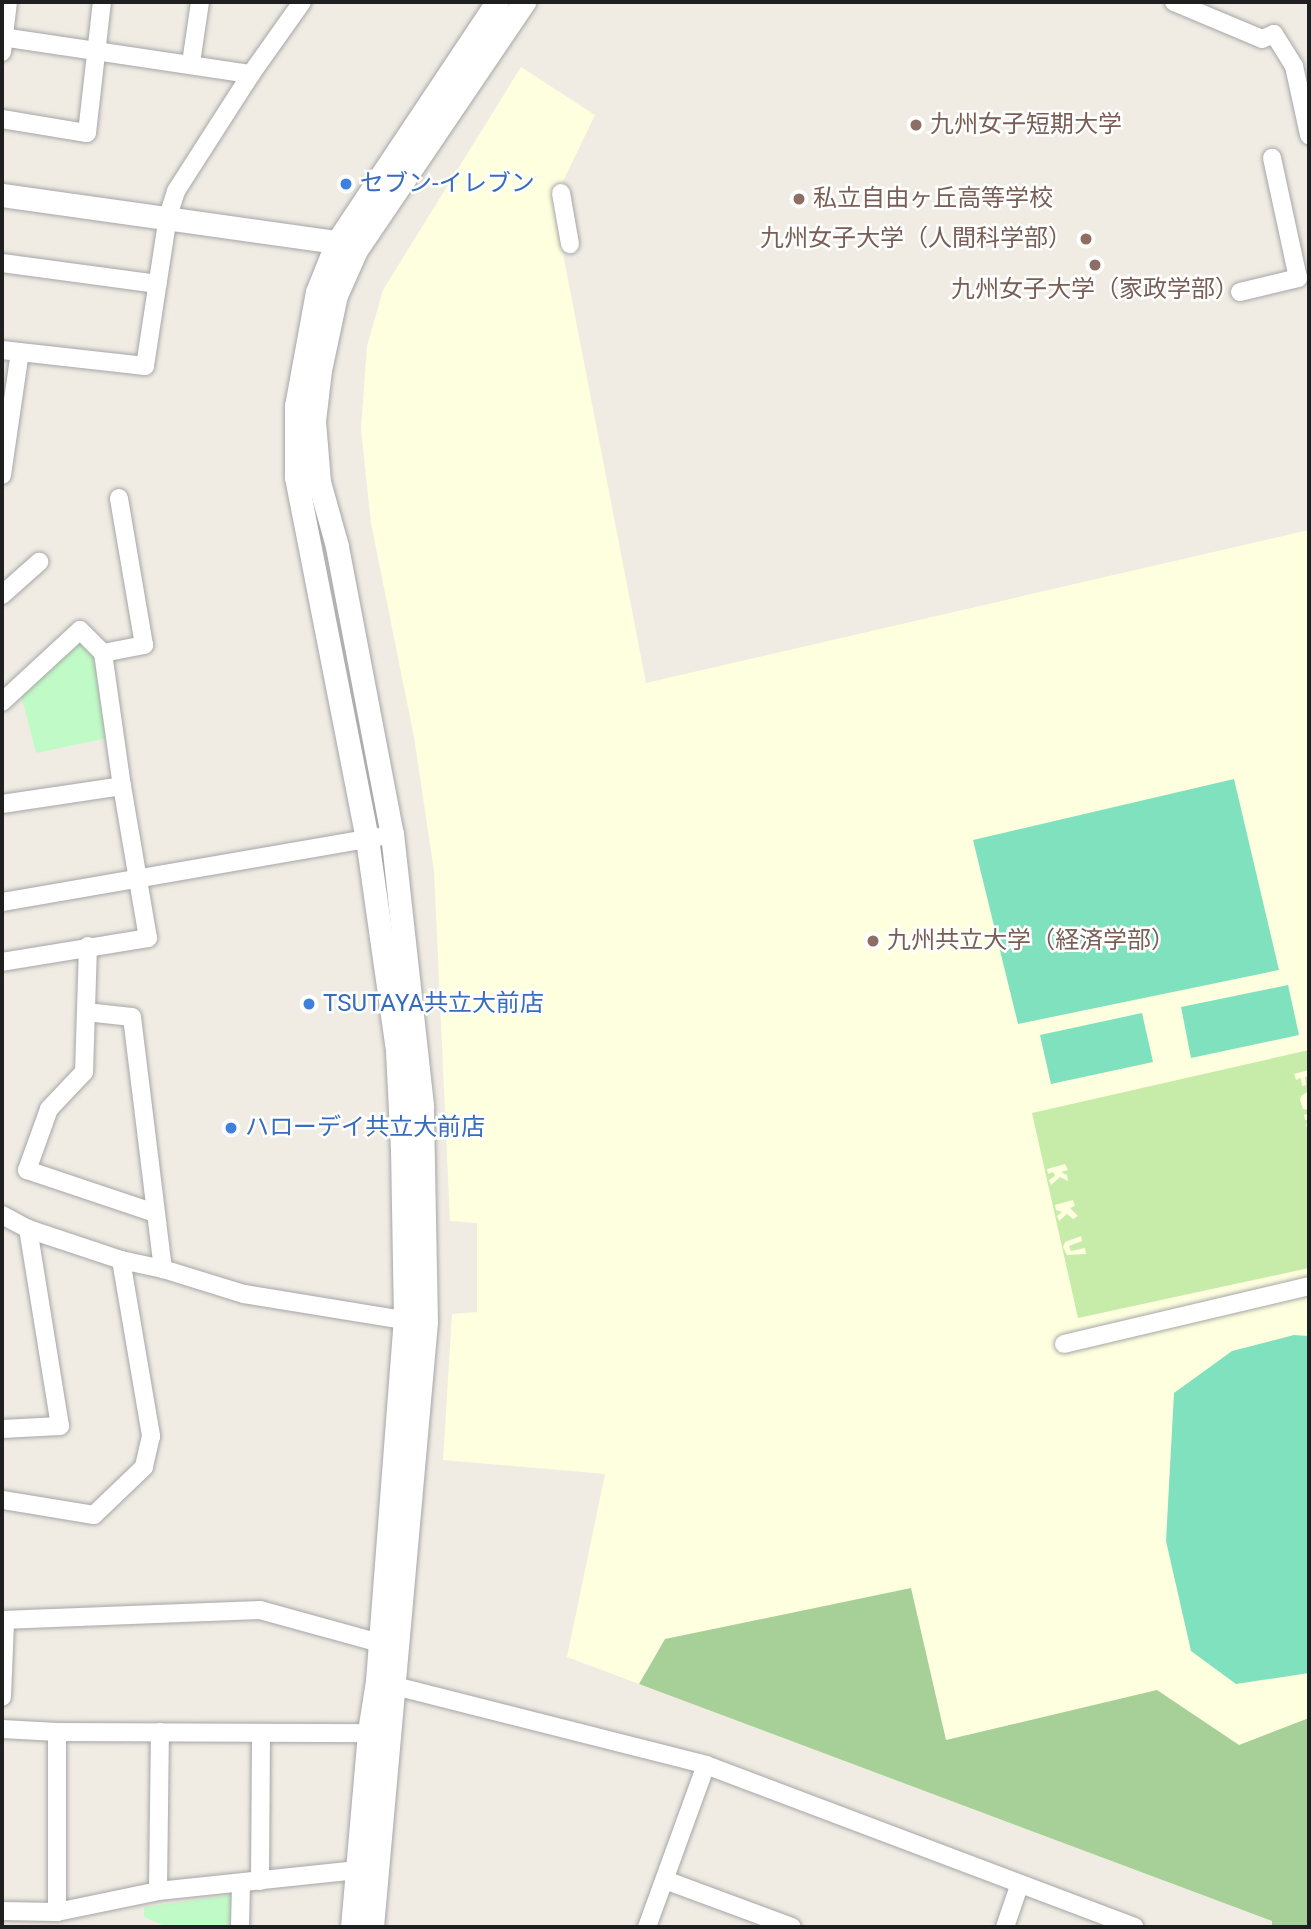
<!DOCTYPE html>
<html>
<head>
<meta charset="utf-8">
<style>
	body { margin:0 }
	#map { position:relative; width:1311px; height:1929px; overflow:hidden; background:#f0ece4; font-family:Roboto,"Noto Sans JP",sans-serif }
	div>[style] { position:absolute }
	.education>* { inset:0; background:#feffde }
	.grass>* { inset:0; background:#c7eba9 }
	.forest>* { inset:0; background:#a7d098 }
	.park>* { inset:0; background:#c0fbc7 }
	.pitch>* { inset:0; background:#80e1bf }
	.roads { filter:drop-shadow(0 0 2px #a6a6a6) drop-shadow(0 0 2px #a6a6a6) }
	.minor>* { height:18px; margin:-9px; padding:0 9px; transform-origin:9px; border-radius:9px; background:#fff }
	.tertiary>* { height:23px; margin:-11.5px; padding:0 11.5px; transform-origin:11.5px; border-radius:11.5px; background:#fff }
	.dots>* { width:19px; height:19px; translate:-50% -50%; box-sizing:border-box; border:4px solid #fff; border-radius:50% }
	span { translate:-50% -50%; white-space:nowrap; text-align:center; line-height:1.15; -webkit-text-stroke:5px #fff; paint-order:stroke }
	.education-label { font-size:24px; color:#785e54 }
	.left { translate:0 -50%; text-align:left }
	.right { translate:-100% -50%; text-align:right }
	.shop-label { font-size:24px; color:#366cbe }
	.frame { position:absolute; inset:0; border:4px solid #1f1f1f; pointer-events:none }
</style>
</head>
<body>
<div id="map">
	<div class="education">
		<div style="clip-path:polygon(521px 67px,595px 115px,553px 202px,646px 683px,1309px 530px,1309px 1871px,1272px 1921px,567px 1657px,605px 1474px,443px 1460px,452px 1314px,477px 1312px,477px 1223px,450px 1221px,434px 871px,414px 737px,371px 523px,361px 429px,367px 346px,383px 290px)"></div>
	</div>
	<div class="grass">
		<div style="clip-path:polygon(evenodd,1309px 1050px,1309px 1070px,1294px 1074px,1296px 1080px,1301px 1078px,1302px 1086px,1306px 1085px,1305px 1077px,1308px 1076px,1309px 1083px,1309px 1091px,1301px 1096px,1300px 1100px,1303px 1109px,1309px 1110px,1309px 1113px,1304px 1115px,1305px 1120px,1309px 1120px,1306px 1125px,1309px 1129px,1309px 1268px,1078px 1318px,1032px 1113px,1309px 1050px,1065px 1164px,1068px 1170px,1061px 1172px,1067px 1175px,1068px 1181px,1060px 1177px,1051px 1185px,1049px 1180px,1055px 1176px,1053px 1172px,1048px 1174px,1047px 1169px,1065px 1164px,1309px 1050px,1073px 1200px,1075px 1206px,1070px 1208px,1078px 1216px,1073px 1219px,1067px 1214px,1059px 1221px,1057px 1216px,1062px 1212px,1056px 1210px,1055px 1205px,1073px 1200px,1309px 1050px,1081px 1236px,1082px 1241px,1069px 1246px,1071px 1251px,1085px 1248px,1086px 1254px,1067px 1255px,1063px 1247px,1065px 1242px,1081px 1236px)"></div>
	</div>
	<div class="forest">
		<div style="clip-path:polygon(911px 1588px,946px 1740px,1157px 1690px,1239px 1745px,1309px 1718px,1309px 1927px,1272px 1927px,1272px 1921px,639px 1684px,665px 1639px)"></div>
	</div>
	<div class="park">
		<div style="clip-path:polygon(81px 642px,96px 655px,108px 738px,36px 753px,21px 695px)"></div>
		<div style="clip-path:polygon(232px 1895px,230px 1927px,167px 1927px,144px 1917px,144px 1907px)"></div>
	</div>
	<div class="pitch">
		<div style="clip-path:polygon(1234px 779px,1279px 970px,1018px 1024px,973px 840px)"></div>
		<div style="clip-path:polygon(1288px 985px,1299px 1035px,1191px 1058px,1181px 1007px)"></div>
		<div style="clip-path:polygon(1142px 1013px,1153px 1062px,1051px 1084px,1040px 1035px)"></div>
		<div style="clip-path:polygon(1294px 1335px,1309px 1336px,1309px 1673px,1236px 1684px,1191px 1651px,1166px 1541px,1174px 1393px,1232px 1351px)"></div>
	</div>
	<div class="roads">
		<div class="minor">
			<div style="left:1174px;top:2px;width:95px;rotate:22.8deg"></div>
			<div style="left:1262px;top:39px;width:13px;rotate:-23deg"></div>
			<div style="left:1274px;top:34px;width:38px;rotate:58deg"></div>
			<div style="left:1294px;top:66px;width:71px;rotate:77.7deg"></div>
			<div style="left:2px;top:37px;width:252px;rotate:8.5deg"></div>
			<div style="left:251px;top:74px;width:88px;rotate:-54.7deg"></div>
			<div style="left:2px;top:52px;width:50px;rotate:-83.2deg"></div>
			<div style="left:191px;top:63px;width:62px;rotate:-81.6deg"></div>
			<div style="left:2px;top:119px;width:86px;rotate:9.4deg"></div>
			<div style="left:87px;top:133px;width:132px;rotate:-83.5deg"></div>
			<div style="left:561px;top:193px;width:52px;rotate:80deg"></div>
			<div style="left:2px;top:263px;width:157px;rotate:7.7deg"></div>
			<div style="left:1240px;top:292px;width:60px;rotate:-13.6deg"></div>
			<div style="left:1298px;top:278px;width:123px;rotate:-102.2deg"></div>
			<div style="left:2px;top:350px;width:144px;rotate:6.4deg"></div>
			<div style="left:145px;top:366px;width:152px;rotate:-81.3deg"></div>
			<div style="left:168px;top:216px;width:26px;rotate:-72deg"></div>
			<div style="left:176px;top:191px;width:139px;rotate:-57.3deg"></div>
			<div style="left:2px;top:475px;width:124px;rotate:-81.7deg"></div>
			<div style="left:2px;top:595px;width:50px;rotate:-41.7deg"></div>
			<div style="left:103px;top:653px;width:42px;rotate:-11deg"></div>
			<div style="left:144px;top:645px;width:149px;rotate:-99.7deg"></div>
			<div style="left:2px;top:702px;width:106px;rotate:-42.7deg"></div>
			<div style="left:80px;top:630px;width:33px;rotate:45deg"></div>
			<div style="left:103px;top:653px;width:134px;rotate:81.9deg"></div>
			<div style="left:2px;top:804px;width:121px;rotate:-8.5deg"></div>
			<div style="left:122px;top:786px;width:154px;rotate:80.3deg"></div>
			<div style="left:148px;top:938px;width:148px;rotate:170.7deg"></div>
			<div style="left:2px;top:902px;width:382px;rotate:-9.8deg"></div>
			<div style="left:88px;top:946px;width:126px;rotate:91.8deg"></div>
			<div style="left:84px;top:1072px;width:51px;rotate:133.4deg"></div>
			<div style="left:49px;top:1109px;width:65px;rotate:109.8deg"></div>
			<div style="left:27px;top:1170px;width:135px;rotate:18.6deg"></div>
			<div style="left:86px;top:1012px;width:46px;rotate:6.2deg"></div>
			<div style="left:132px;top:1017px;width:254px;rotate:83deg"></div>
			<div style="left:2px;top:1215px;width:30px;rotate:28deg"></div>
			<div style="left:28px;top:1229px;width:98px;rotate:18.4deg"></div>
			<div style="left:121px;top:1260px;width:179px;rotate:80.3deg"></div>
			<div style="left:151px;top:1436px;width:32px;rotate:103deg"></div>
			<div style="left:144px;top:1467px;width:69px;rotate:136.2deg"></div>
			<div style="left:94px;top:1515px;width:93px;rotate:-170.7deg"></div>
			<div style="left:121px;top:1260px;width:43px;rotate:12.1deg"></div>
			<div style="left:163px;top:1269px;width:85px;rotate:17.2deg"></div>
			<div style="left:244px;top:1294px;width:173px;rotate:9.3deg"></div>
			<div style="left:1064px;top:1344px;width:252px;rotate:-13.3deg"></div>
			<div style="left:2px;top:1429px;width:58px;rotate:-3deg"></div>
			<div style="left:60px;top:1426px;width:200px;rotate:-99.2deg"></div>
			<div style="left:2px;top:1620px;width:258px;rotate:-2.2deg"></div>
			<div style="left:260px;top:1610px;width:136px;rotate:15.4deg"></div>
			<div style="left:383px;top:1683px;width:333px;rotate:14.2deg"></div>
			<div style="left:706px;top:1765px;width:458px;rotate:20.7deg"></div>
			<div style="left:2px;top:1697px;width:75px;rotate:-87.7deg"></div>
			<div style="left:2px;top:1729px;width:55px;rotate:3.1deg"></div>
			<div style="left:57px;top:1732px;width:322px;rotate:0.2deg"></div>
			<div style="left:665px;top:1880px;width:135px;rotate:20.3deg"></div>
			<div style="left:260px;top:1881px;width:147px;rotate:-89.6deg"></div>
			<div style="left:158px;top:1891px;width:159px;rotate:-89.3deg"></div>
			<div style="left:2px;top:1911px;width:55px;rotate:1deg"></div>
			<div style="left:57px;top:1912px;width:103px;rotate:-11.7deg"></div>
			<div style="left:158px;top:1891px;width:210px;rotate:-6deg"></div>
			<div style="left:57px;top:1912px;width:180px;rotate:-90deg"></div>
			<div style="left:240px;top:1927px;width:44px;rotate:-88.7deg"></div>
			<div style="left:647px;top:1927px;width:172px;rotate:-70deg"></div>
			<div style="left:1005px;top:1927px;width:43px;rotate:-71.1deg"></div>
		</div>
		<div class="tertiary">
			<div style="left:2px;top:195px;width:338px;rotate:8deg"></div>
			<div style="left:337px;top:242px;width:15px;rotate:23deg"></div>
			<div style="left:352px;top:1927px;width:197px;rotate:-85deg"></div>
			<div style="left:369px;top:1731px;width:51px;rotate:-80.9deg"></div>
			<div style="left:377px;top:1681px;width:361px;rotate:-85.6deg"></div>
			<div style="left:405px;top:1321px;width:171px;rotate:-91deg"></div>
			<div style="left:402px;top:1150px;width:100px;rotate:-92.9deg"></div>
			<div style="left:397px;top:1050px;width:213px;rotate:-98.1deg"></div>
			<div style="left:367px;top:839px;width:369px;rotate:-101.1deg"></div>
			<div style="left:296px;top:477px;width:71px;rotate:-90deg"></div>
			<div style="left:296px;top:406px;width:116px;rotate:-79.6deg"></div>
			<div style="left:317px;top:292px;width:54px;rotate:-68.2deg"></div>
			<div style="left:337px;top:242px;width:288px;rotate:-56.3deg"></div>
			<div style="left:372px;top:1927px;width:607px;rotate:-84.9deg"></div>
			<div style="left:426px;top:1322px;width:217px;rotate:-91.1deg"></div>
			<div style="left:422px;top:1105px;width:272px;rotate:-96.3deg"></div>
			<div style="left:392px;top:835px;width:294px;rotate:-100.8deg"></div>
			<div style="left:337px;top:546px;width:66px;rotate:-105.7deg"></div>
			<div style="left:319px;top:482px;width:61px;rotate:-94.7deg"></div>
			<div style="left:314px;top:421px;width:51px;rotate:-83.3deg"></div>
			<div style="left:320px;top:370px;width:77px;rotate:-78deg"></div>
			<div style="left:336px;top:295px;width:49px;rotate:-66deg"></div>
			<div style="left:356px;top:250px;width:300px;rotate:-55.9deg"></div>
		</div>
	</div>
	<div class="dots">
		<div style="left:916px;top:125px;background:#8d6e63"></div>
		<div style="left:346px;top:184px;background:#3f7fe0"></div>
		<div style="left:799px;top:199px;background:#8d6e63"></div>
		<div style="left:1086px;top:239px;background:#8d6e63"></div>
		<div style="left:1095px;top:265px;background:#8d6e63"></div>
		<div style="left:873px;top:941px;background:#8d6e63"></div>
		<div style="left:309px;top:1004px;background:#3f7fe0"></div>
		<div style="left:231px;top:1128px;background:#3f7fe0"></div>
	</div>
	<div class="education-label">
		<span class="left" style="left:930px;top:125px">九州女子短期大学</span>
		<span class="left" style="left:813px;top:199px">私立自由ヶ丘高等学校</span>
		<span class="right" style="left:1072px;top:239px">九州女子大学（人間科学部）</span>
		<span style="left:1095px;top:290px">九州女子大学（家政学部）</span>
		<span class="left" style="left:887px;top:941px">九州共立大学（経済学部）</span>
	</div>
	<div class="shop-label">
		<span class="left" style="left:360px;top:184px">セブン-イレブン</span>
		<span class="left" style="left:323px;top:1004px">TSUTAYA共立大前店</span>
		<span class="left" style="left:245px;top:1128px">ハローデイ共立大前店</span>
	</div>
	<div class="frame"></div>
</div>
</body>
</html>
